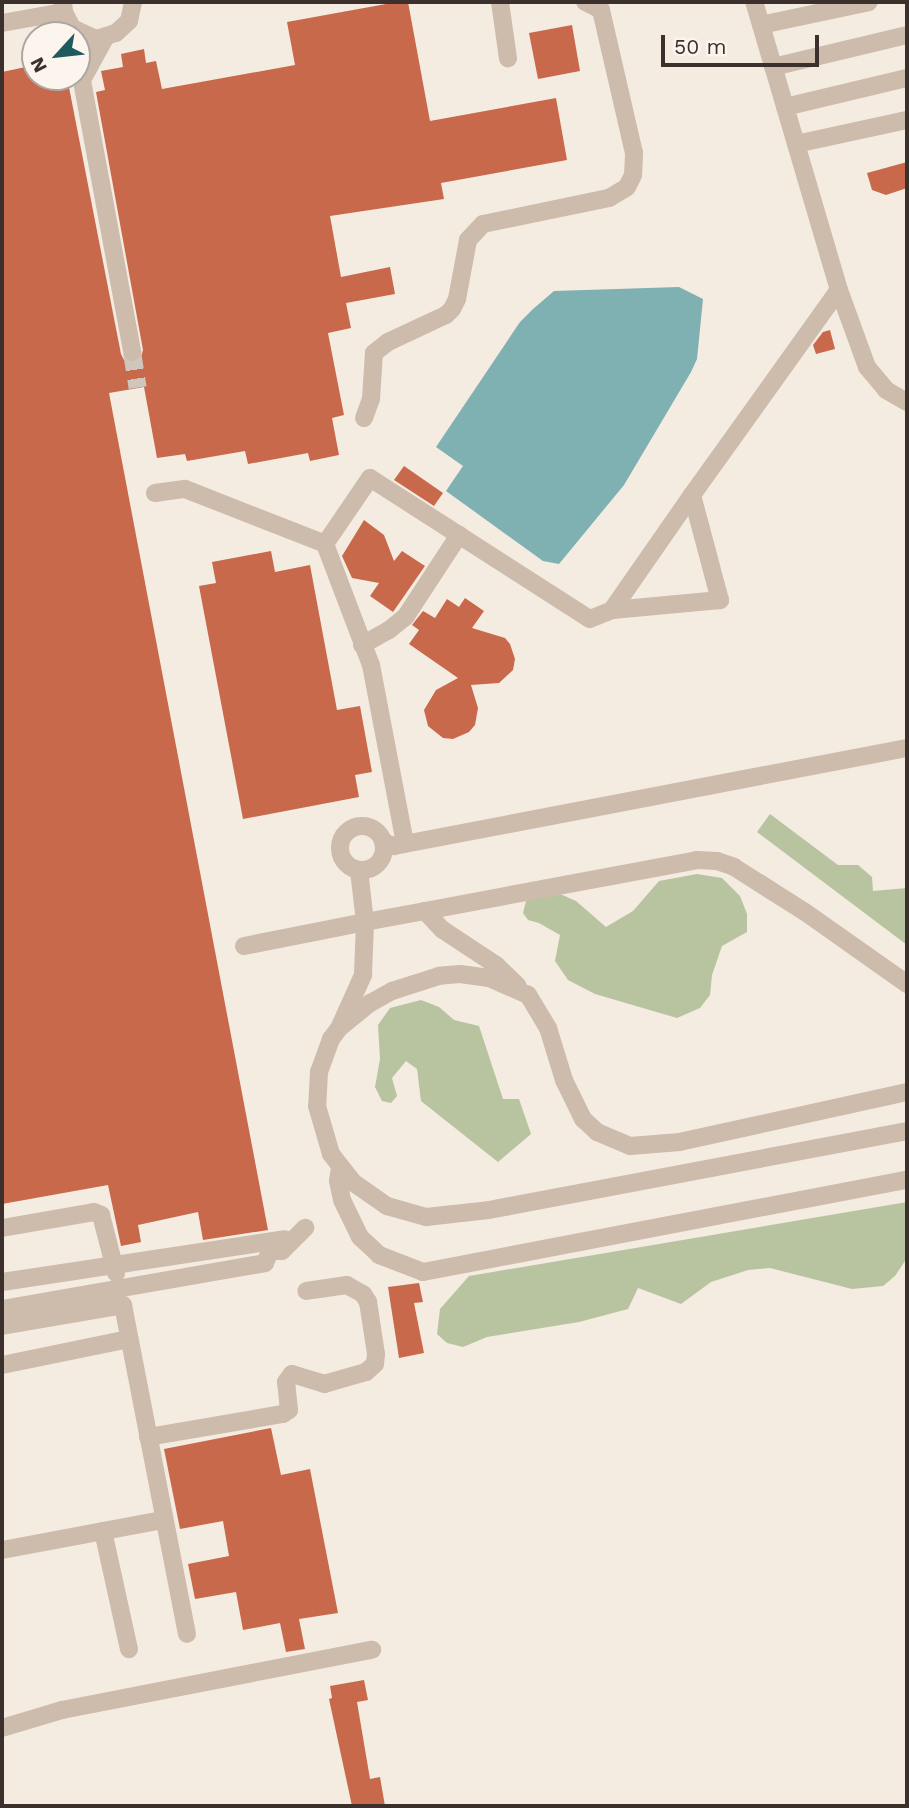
<!DOCTYPE html>
<html>
<head>
<meta charset="utf-8">
<style>
	body { margin:0 }
	#map { position:relative; width:909px; height:1808px; overflow:hidden; background:#f4ebe1; font-family:"Work Sans",sans-serif }
	div>[style] { position:absolute }
	.green>* { inset:0; background:#b8c4a0 }
	.water>* { inset:0; background:#7fb0b2 }
	.building>* { inset:0; background:#c8694b }
	.minor-tunnel>* { height:18px; margin-top:-9px; transform-origin:0; background:repeating-linear-gradient(90deg,#cfc6bd 0 18px,transparent 0 27px) }
	.minor>* { height:18px; margin:-9px; padding:0 9px; transform-origin:9px; border-radius:9px; background:#cdbbac }
	.minor>.ring { margin:-9px; padding:0; box-sizing:content-box; background:none; border:18px solid #cdbbac; border-radius:50% }
	span { translate:-50% -50%; white-space:nowrap; text-align:center; line-height:1.15; -webkit-text-stroke:5px #fbf5ee; paint-order:stroke }
	.frame { position:absolute; inset:0; border:4px solid #3b302b; pointer-events:none }
	.north { position:absolute; left:21px; top:21px; width:70px; height:70px; box-sizing:border-box; background:#fbf5ee; border:2px solid #aea6a0; border-radius:50%; rotate:243deg; font-size:19px; font-weight:700; line-height:28px; text-align:center; color:#3b302b }
	.north::after { content:''; display:block; margin:auto; width:24px; height:32px; background:#1f5a5e; clip-path:polygon(50% 0,100% 100%,50% 72%,0 100%) }
	.scale { position:absolute; left:661px; top:35px; width:158px; height:32px; box-sizing:border-box; border:4px solid #3b302b; border-top:0; padding-left:9px; font-size:21px; line-height:24px; white-space:nowrap; color:#3b302b; -webkit-text-stroke:5px #fbf5ee; paint-order:stroke }
</style>
</head>
<body>
<div id="map">
	<div class="green">
		<div style="clip-path:polygon(770px 814px,838px 865px,858px 865px,872px 877px,873px 891px,907px 888px,907px 945px,757px 832px)"></div>
		<div style="clip-path:polygon(697px 874px,722px 878px,740px 896px,747px 914px,747px 932px,722px 946px,712px 975px,710px 995px,700px 1008px,677px 1018px,595px 994px,568px 980px,555px 961px,560px 935px,539px 923px,528px 920px,523px 913px,526px 901px,558px 893px,576px 901px,606px 927px,633px 911px,659px 881px)"></div>
		<div style="clip-path:polygon(421px 1000px,439px 1007px,454px 1020px,479px 1026px,503px 1099px,519px 1099px,531px 1134px,498px 1162px,421px 1101px,417px 1069px,406px 1061px,392px 1078px,397px 1096px,391px 1103px,382px 1101px,375px 1087px,380px 1059px,378px 1025px,390px 1008px)"></div>
		<div style="clip-path:polygon(907px 1202px,907px 1258px,895px 1276px,883px 1286px,852px 1289px,770px 1268px,748px 1270px,711px 1282px,681px 1304px,638px 1288px,628px 1309px,579px 1322px,487px 1337px,463px 1347px,447px 1343px,437px 1334px,440px 1309px,469px 1276px)"></div>
	</div>
	<div class="water">
		<div style="clip-path:polygon(679px 287px,703px 299px,697px 359px,691px 372px,624px 485px,559px 564px,543px 561px,446px 491px,463px 466px,436px 447px,520px 322px,533px 309px,554px 291px)"></div>
	</div>
	<div class="building">
		<div style="clip-path:polygon(397px 2px,408px 2px,430px 121px,556px 98px,567px 160px,441px 183px,444px 199px,330px 216px,341px 277px,390px 267px,395px 294px,346px 303px,351px 328px,328px 333px,344px 415px,332px 418px,339px 455px,310px 461px,308px 453px,248px 464px,245px 451px,187px 461px,185px 454px,157px 458px,144px 387px,109px 393px,268px 1230px,203px 1240px,198px 1212px,138px 1225px,141px 1242px,121px 1246px,108px 1185px,2px 1204px,2px 72px,35px 65px,35px 77px,67px 77px,121px 354px,124px 360px,133px 363px,140px 360px,143px 350px,96px 92px,105px 90px,101px 71px,123px 67px,121px 54px,144px 49px,146px 63px,156px 61px,162px 89px,295px 65px,287px 22px)"></div>
		<div style="clip-path:polygon(572px 25px,580px 71px,538px 79px,529px 33px)"></div>
		<div style="clip-path:polygon(907px 162px,907px 188px,886px 195px,872px 190px,867px 173px)"></div>
		<div style="clip-path:polygon(830px 330px,835px 349px,816px 354px,813px 345px,823px 332px)"></div>
		<div style="clip-path:polygon(404px 466px,443px 493px,434px 506px,394px 480px)"></div>
		<div style="clip-path:polygon(364px 520px,384px 535px,394px 561px,402px 551px,425px 566px,393px 612px,370px 596px,379px 583px,352px 578px,342px 556px)"></div>
		<div style="clip-path:polygon(271px 551px,275px 572px,310px 565px,337px 710px,360px 706px,372px 772px,355px 775px,359px 797px,243px 819px,199px 586px,216px 583px,212px 562px)"></div>
		<div style="clip-path:polygon(465px 598px,484px 611px,472px 628px,505px 638px,510px 644px,515px 659px,513px 670px,499px 683px,471px 685px,478px 708px,475px 725px,469px 732px,453px 739px,443px 738px,428px 726px,424px 710px,436px 690px,458px 678px,409px 644px,419px 630px,412px 625px,423px 611px,435px 618px,447px 599px,459px 607px)"></div>
		<div style="clip-path:polygon(419px 1283px,423px 1302px,414px 1303px,424px 1353px,399px 1358px,388px 1287px)"></div>
		<div style="clip-path:polygon(271px 1428px,281px 1475px,310px 1469px,338px 1613px,299px 1619px,305px 1649px,286px 1652px,280px 1623px,243px 1630px,236px 1592px,195px 1599px,188px 1564px,229px 1556px,223px 1521px,180px 1529px,164px 1449px)"></div>
		<div style="clip-path:polygon(364px 1680px,368px 1700px,357px 1702px,370px 1779px,380px 1777px,385px 1806px,352px 1806px,329px 1699px,332px 1698px,330px 1686px)"></div>
	</div>
	<div class="minor-tunnel">
		<div style="left:132px;top:352px;width:36px;rotate:81deg"></div>
	</div>
	<div class="minor">
		<div style="left:63px;top:2px;width:10px;rotate:84deg"></div>
		<div style="left:64px;top:12px;width:18px;rotate:63deg"></div>
		<div style="left:72px;top:28px;width:26px;rotate:25deg"></div>
		<div style="left:96px;top:39px;width:21px;rotate:-17deg"></div>
		<div style="left:116px;top:33px;width:18px;rotate:-43deg"></div>
		<div style="left:129px;top:21px;width:19px;rotate:-78deg"></div>
		<div style="left:500px;top:2px;width:57px;rotate:81.9deg"></div>
		<div style="left:2px;top:23px;width:63px;rotate:-10.1deg"></div>
		<div style="left:761px;top:25px;width:110px;rotate:-12deg"></div>
		<div style="left:77px;top:54px;width:303px;rotate:79.5deg"></div>
		<div style="left:773px;top:67px;width:138px;rotate:-13.4deg"></div>
		<div style="left:82px;top:80px;width:48px;rotate:-61.3deg"></div>
		<div style="left:785px;top:107px;width:125px;rotate:-13.4deg"></div>
		<div style="left:796px;top:144px;width:114px;rotate:-12.2deg"></div>
		<div style="left:839px;top:290px;width:82px;rotate:70deg"></div>
		<div style="left:867px;top:367px;width:30px;rotate:50deg"></div>
		<div style="left:886px;top:390px;width:24px;rotate:30deg"></div>
		<div style="left:364px;top:418px;width:20px;rotate:-70deg"></div>
		<div style="left:371px;top:399px;width:46px;rotate:-86.3deg"></div>
		<div style="left:374px;top:353px;width:18px;rotate:-38deg"></div>
		<div style="left:388px;top:342px;width:64px;rotate:-25deg"></div>
		<div style="left:446px;top:315px;width:8px;rotate:-45deg"></div>
		<div style="left:452px;top:309px;width:11px;rotate:-63deg"></div>
		<div style="left:457px;top:299px;width:60px;rotate:-79.4deg"></div>
		<div style="left:468px;top:240px;width:22px;rotate:-47deg"></div>
		<div style="left:483px;top:224px;width:129px;rotate:-11.7deg"></div>
		<div style="left:609px;top:198px;width:21px;rotate:-31deg"></div>
		<div style="left:627px;top:187px;width:13px;rotate:-63deg"></div>
		<div style="left:633px;top:175px;width:22px;rotate:-87deg"></div>
		<div style="left:634px;top:153px;width:147px;rotate:-103deg"></div>
		<div style="left:601px;top:10px;width:18px;rotate:-153deg"></div>
		<div style="left:155px;top:493px;width:30px;rotate:-8deg"></div>
		<div style="left:185px;top:489px;width:150px;rotate:21.4deg"></div>
		<div style="left:325px;top:544px;width:80px;rotate:-55.7deg"></div>
		<div style="left:370px;top:478px;width:261px;rotate:32.7deg"></div>
		<div style="left:590px;top:619px;width:24px;rotate:-22deg"></div>
		<div style="left:692px;top:495px;width:109px;rotate:75.1deg"></div>
		<div style="left:720px;top:600px;width:108px;rotate:174.7deg"></div>
		<div style="left:612px;top:610px;width:140px;rotate:-55.2deg"></div>
		<div style="left:692px;top:495px;width:252px;rotate:-54.4deg"></div>
		<div style="left:839px;top:290px;width:300px;rotate:-106.4deg"></div>
		<div style="left:325px;top:544px;width:129px;rotate:69.2deg"></div>
		<div style="left:371px;top:665px;width:181px;rotate:79.2deg"></div>
		<div style="left:362px;top:645px;width:31px;rotate:-29deg"></div>
		<div style="left:389px;top:630px;width:22px;rotate:-39deg"></div>
		<div style="left:406px;top:616px;width:97px;rotate:-56.8deg"></div>
		<div class="ring" style="left:340px;top:826px;width:26px;height:26px"></div>
		<div style="left:383px;top:842px;width:12px;rotate:20deg"></div>
		<div style="left:394px;top:846px;width:522px;rotate:-10.82deg"></div>
		<div style="left:425px;top:911px;width:277px;rotate:-10.6deg"></div>
		<div style="left:697px;top:860px;width:20px;rotate:3deg"></div>
		<div style="left:717px;top:861px;width:18px;rotate:19deg"></div>
		<div style="left:734px;top:867px;width:84px;rotate:32.4deg"></div>
		<div style="left:805px;top:912px;width:125px;rotate:35.2deg"></div>
		<div style="left:244px;top:946px;width:123px;rotate:-11.2deg"></div>
		<div style="left:365px;top:922px;width:52px;rotate:-96.6deg"></div>
		<div style="left:341px;top:1024px;width:54px;rotate:-65.8deg"></div>
		<div style="left:363px;top:975px;width:53px;rotate:-87.8deg"></div>
		<div style="left:365px;top:922px;width:61px;rotate:-10.4deg"></div>
		<div style="left:425px;top:911px;width:26px;rotate:47deg"></div>
		<div style="left:443px;top:930px;width:64px;rotate:33.4deg"></div>
		<div style="left:496px;top:965px;width:30px;rotate:44deg"></div>
		<div style="left:907px;top:1092px;width:232px;rotate:167.6deg"></div>
		<div style="left:680px;top:1142px;width:50px;rotate:175.4deg"></div>
		<div style="left:630px;top:1146px;width:36px;rotate:-157deg"></div>
		<div style="left:597px;top:1132px;width:19px;rotate:-137deg"></div>
		<div style="left:583px;top:1119px;width:43px;rotate:-116deg"></div>
		<div style="left:564px;top:1080px;width:54px;rotate:-107.1deg"></div>
		<div style="left:548px;top:1028px;width:39px;rotate:-121deg"></div>
		<div style="left:528px;top:995px;width:43px;rotate:-156.4deg"></div>
		<div style="left:489px;top:978px;width:29px;rotate:-172deg"></div>
		<div style="left:460px;top:974px;width:21px;rotate:175deg"></div>
		<div style="left:439px;top:976px;width:49px;rotate:162.3deg"></div>
		<div style="left:392px;top:991px;width:25px;rotate:151deg"></div>
		<div style="left:370px;top:1003px;width:38px;rotate:141deg"></div>
		<div style="left:340px;top:1027px;width:15px;rotate:127deg"></div>
		<div style="left:331px;top:1039px;width:35px;rotate:110deg"></div>
		<div style="left:319px;top:1072px;width:34px;rotate:93deg"></div>
		<div style="left:317px;top:1106px;width:50px;rotate:73.7deg"></div>
		<div style="left:331px;top:1154px;width:37px;rotate:52deg"></div>
		<div style="left:354px;top:1183px;width:40px;rotate:34.9deg"></div>
		<div style="left:387px;top:1206px;width:41px;rotate:15.8deg"></div>
		<div style="left:426px;top:1217px;width:63px;rotate:-6.3deg"></div>
		<div style="left:489px;top:1210px;width:425px;rotate:-10.7deg"></div>
		<div style="left:340px;top:1168px;width:13px;rotate:99deg"></div>
		<div style="left:338px;top:1181px;width:19px;rotate:78deg"></div>
		<div style="left:342px;top:1200px;width:41px;rotate:64.1deg"></div>
		<div style="left:360px;top:1237px;width:26px;rotate:43deg"></div>
		<div style="left:379px;top:1255px;width:47px;rotate:21.1deg"></div>
		<div style="left:423px;top:1272px;width:493px;rotate:-10.8deg"></div>
		<div style="left:2px;top:1228px;width:93px;rotate:-9.9deg"></div>
		<div style="left:94px;top:1212px;width:8px;rotate:23deg"></div>
		<div style="left:101px;top:1215px;width:60px;rotate:75.5deg"></div>
		<div style="left:2px;top:1282px;width:286px;rotate:-8.6deg"></div>
		<div style="left:2px;top:1309px;width:267px;rotate:-9.9deg"></div>
		<div style="left:265px;top:1263px;width:13px;rotate:-67deg"></div>
		<div style="left:270px;top:1251px;width:12px"></div>
		<div style="left:282px;top:1251px;width:33px;rotate:-45deg"></div>
		<div style="left:2px;top:1326px;width:123px;rotate:-9.8deg"></div>
		<div style="left:123px;top:1305px;width:335px;rotate:79deg"></div>
		<div style="left:2px;top:1365px;width:130px;rotate:-11.6deg"></div>
		<div style="left:148px;top:1437px;width:137px;rotate:-9.7deg"></div>
		<div style="left:283px;top:1414px;width:7px;rotate:-34deg"></div>
		<div style="left:289px;top:1410px;width:28px;rotate:-96deg"></div>
		<div style="left:286px;top:1382px;width:10px;rotate:-53deg"></div>
		<div style="left:292px;top:1374px;width:34px;rotate:17deg"></div>
		<div style="left:324px;top:1384px;width:44px;rotate:-15.9deg"></div>
		<div style="left:366px;top:1372px;width:12px;rotate:-42deg"></div>
		<div style="left:375px;top:1364px;width:10px;rotate:-84deg"></div>
		<div style="left:376px;top:1354px;width:53px;rotate:-98.7deg"></div>
		<div style="left:368px;top:1302px;width:9px;rotate:-122deg"></div>
		<div style="left:363px;top:1294px;width:18px;rotate:-151deg"></div>
		<div style="left:347px;top:1285px;width:41px;rotate:171.7deg"></div>
		<div style="left:103px;top:1531px;width:121px;rotate:77.6deg"></div>
		<div style="left:2px;top:1550px;width:164px;rotate:-10.6deg"></div>
		<div style="left:2px;top:1728px;width:63px;rotate:-16.7deg"></div>
		<div style="left:62px;top:1710px;width:316px;rotate:-11deg"></div>
	</div>
	<div class="frame"></div>
	<div class="north">N</div>
	<div class="scale">50 m</div>
</div>
</body>
</html>
